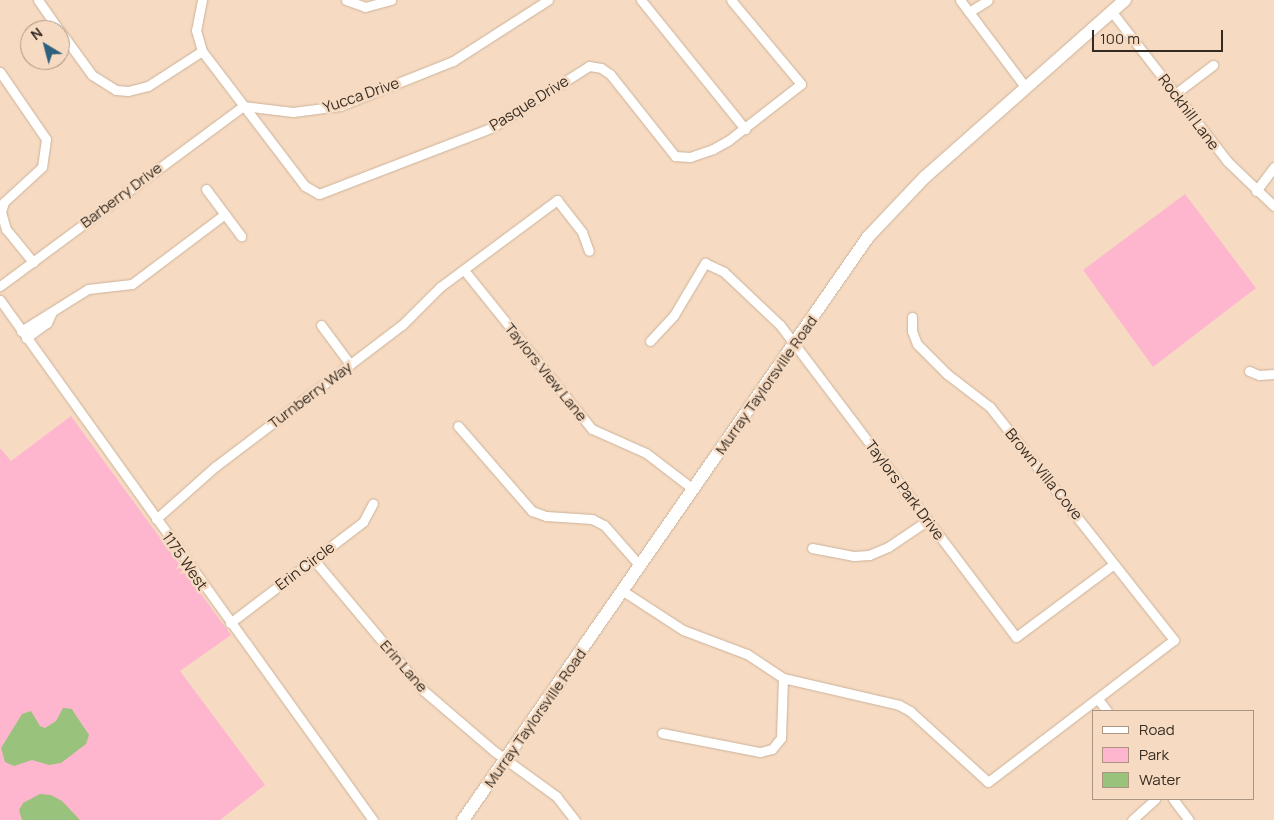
<!DOCTYPE html>
<html>
<head>
<meta charset="utf-8">
<style>
	body { margin:0 }
	#map { position:relative; width:1274px; height:820px; overflow:hidden; background:#f6dbc2; font-family:Manrope,sans-serif }
	div>[style] { position:absolute }
	.green>* { inset:0; background:#feb6cf }
	.water>* { inset:0; background:#99c27c }
	.roads { filter:drop-shadow(0 0 1px #ccb29a) drop-shadow(0 0 1px #ccb29a) }
	.street>* { height:9px; margin:-4.5px; padding:0 4.5px; transform-origin:4.5px; border-radius:4.5px; background:#fff }
	.secondary>* { height:12px; margin:-6px; padding:0 6px; transform-origin:6px; border-radius:6px; background:#fff }
	span { translate:-50% -50%; white-space:nowrap; text-align:center; line-height:1.15; -webkit-text-stroke:5px #f6dbc2; paint-order:stroke }
	.street-label { font-size:15px; color:#352b22 }
	.legend { position:absolute; left:1092px; top:710px; width:162px; height:90px; box-sizing:border-box; background:#f6dbc2; border:1px solid #a99582; margin:0; padding:6px 9px; list-style:none; font-size:15px; color:#352b22 }
	.legend li { display:flex; align-items:center; gap:10px; height:25px }
	.legend b { width:25px; border:1px solid #a99582 }
	.north { position:absolute; left:20px; top:20px; width:50px; height:50px; box-sizing:border-box; background:#f6dbc2; border:1px solid #a99582; border-radius:50%; rotate:323deg; font-size:14px; font-weight:700; line-height:20px; text-align:center; color:#352b22 }
	.north::after { content:''; display:block; margin:auto; width:18px; height:22px; background:#2e617e; clip-path:polygon(50% 0,100% 100%,50% 72%,0 100%) }
	.scale { position:absolute; left:1092px; top:30px; width:131px; height:22px; box-sizing:border-box; border:2px solid #352b22; border-top:0; padding-left:6px; font-size:15px; line-height:18px; white-space:nowrap; color:#352b22; -webkit-text-stroke:4px #f6dbc2; paint-order:stroke }
</style>
</head>
<body>
<div id="map">
	<div class="green">
		<div style="clip-path:polygon(1185px 194px,1256px 288px,1153px 367px,1083px 270px)"></div>
		<div style="clip-path:polygon(71px 416px,231px 635px,180px 671px,265px 785px,220px 820px,0 820px,0 448px,11px 461px)"></div>
	</div>
	<div class="water">
		<div style="clip-path:polygon(63px 708px,72px 709px,75px 714px,89px 735px,86px 744px,61px 763px,49px 765px,32px 760px,14px 766px,5px 762px,1px 748px,22px 714px,31px 711px,40px 726px,45px 728px,56px 721px)"></div>
		<div style="clip-path:polygon(40px 794px,51px 795px,62px 801px,80px 820px,22px 820px,19px 810px,23px 803px)"></div>
	</div>
	<div class="roads">
		<div class="street">
			<div style="left:38px;top:0;width:37px;rotate:55deg"></div>
			<div style="left:202px;top:0;width:31px;rotate:101deg"></div>
			<div style="left:196px;top:30px;width:22px;rotate:74deg"></div>
			<div style="left:202px;top:51px;width:170px;rotate:52.7deg"></div>
			<div style="left:305px;top:186px;width:16px;rotate:30deg"></div>
			<div style="left:319px;top:194px;width:184px;rotate:-21deg"></div>
			<div style="left:491px;top:128px;width:116px;rotate:-32.3deg"></div>
			<div style="left:589px;top:66px;width:12px;rotate:9deg"></div>
			<div style="left:601px;top:68px;width:11px;rotate:34deg"></div>
			<div style="left:610px;top:74px;width:105px;rotate:51.6deg"></div>
			<div style="left:675px;top:156px;width:15px;rotate:4deg"></div>
			<div style="left:690px;top:157px;width:24px;rotate:-19deg"></div>
			<div style="left:713px;top:149px;width:18px;rotate:-29deg"></div>
			<div style="left:729px;top:140px;width:91px;rotate:-37.9deg"></div>
			<div style="left:801px;top:84px;width:109px;rotate:-129.8deg"></div>
			<div style="left:346px;top:0;width:20px;rotate:20deg"></div>
			<div style="left:365px;top:7px;width:27px;rotate:-15deg"></div>
			<div style="left:641px;top:0;width:166px;rotate:51.1deg"></div>
			<div style="left:960px;top:0;width:110px;rotate:53.1deg"></div>
			<div style="left:969px;top:12px;width:22px;rotate:-32deg"></div>
			<div style="left:1112px;top:12px;width:188px;rotate:52.3deg"></div>
			<div style="left:1227px;top:161px;width:65px;rotate:43.8deg"></div>
			<div style="left:60px;top:31px;width:54px;rotate:54deg"></div>
			<div style="left:92px;top:75px;width:28px;rotate:32deg"></div>
			<div style="left:116px;top:90px;width:12px;rotate:5deg"></div>
			<div style="left:128px;top:91px;width:21px;rotate:-14deg"></div>
			<div style="left:148px;top:86px;width:64px;rotate:-32.9deg"></div>
			<div style="left:0;top:72px;width:81px;rotate:55.5deg"></div>
			<div style="left:46px;top:139px;width:28px;rotate:98deg"></div>
			<div style="left:42px;top:167px;width:52px;rotate:137.4deg"></div>
			<div style="left:4px;top:202px;width:10px;rotate:107deg"></div>
			<div style="left:1px;top:212px;width:18px;rotate:74deg"></div>
			<div style="left:6px;top:229px;width:43px;rotate:50.7deg"></div>
			<div style="left:1175px;top:94px;width:48px;rotate:-37.3deg"></div>
			<div style="left:243px;top:106px;width:50px;rotate:6.8deg"></div>
			<div style="left:293px;top:112px;width:47px;rotate:-7.3deg"></div>
			<div style="left:340px;top:106px;width:122px;rotate:-21.7deg"></div>
			<div style="left:453px;top:61px;width:113px;rotate:-32.7deg"></div>
			<div style="left:206px;top:189px;width:59px;rotate:53.3deg"></div>
			<div style="left:1256px;top:191px;width:30px;rotate:-53deg"></div>
			<div style="left:464px;top:270px;width:204px;rotate:51.2deg"></div>
			<div style="left:592px;top:429px;width:59px;rotate:24deg"></div>
			<div style="left:646px;top:453px;width:59px;rotate:37.5deg"></div>
			<div style="left:0;top:286px;width:302px;rotate:-36.5deg"></div>
			<div style="left:0;top:300px;width:640px;rotate:54.35deg"></div>
			<div style="left:321px;top:325px;width:49px;rotate:53.4deg"></div>
			<div style="left:21px;top:331px;width:79px;rotate:-32.1deg"></div>
			<div style="left:88px;top:289px;width:44px;rotate:-6.5deg"></div>
			<div style="left:132px;top:284px;width:116px;rotate:-37deg"></div>
			<div style="left:26px;top:338px;width:26px;rotate:-36deg"></div>
			<div style="left:47px;top:323px;width:10px;rotate:-66deg"></div>
			<div style="left:650px;top:341px;width:35px;rotate:-47deg"></div>
			<div style="left:674px;top:315px;width:61px;rotate:-59.2deg"></div>
			<div style="left:705px;top:263px;width:21px;rotate:25deg"></div>
			<div style="left:724px;top:272px;width:77px;rotate:43.4deg"></div>
			<div style="left:780px;top:325px;width:391px;rotate:52.9deg"></div>
			<div style="left:1016px;top:637px;width:122px;rotate:-36.7deg"></div>
			<div style="left:1249px;top:371px;width:11px;rotate:22deg"></div>
			<div style="left:1259px;top:375px;width:15px;rotate:-4deg"></div>
			<div style="left:458px;top:426px;width:113px;rotate:49deg"></div>
			<div style="left:532px;top:511px;width:15px;rotate:20deg"></div>
			<div style="left:546px;top:516px;width:46px;rotate:3.7deg"></div>
			<div style="left:592px;top:519px;width:13px;rotate:27deg"></div>
			<div style="left:604px;top:525px;width:55px;rotate:48.7deg"></div>
			<div style="left:156px;top:519px;width:80px;rotate:-41.5deg"></div>
			<div style="left:216px;top:466px;width:233px;rotate:-37.2deg"></div>
			<div style="left:402px;top:325px;width:54px;rotate:-45deg"></div>
			<div style="left:440px;top:287px;width:146px;rotate:-36.6deg"></div>
			<div style="left:557px;top:200px;width:41px;rotate:52deg"></div>
			<div style="left:582px;top:232px;width:20px;rotate:70deg"></div>
			<div style="left:812px;top:548px;width:43px;rotate:10.8deg"></div>
			<div style="left:854px;top:556px;width:15px;rotate:-4deg"></div>
			<div style="left:869px;top:555px;width:21px;rotate:-23deg"></div>
			<div style="left:888px;top:547px;width:48px;rotate:-34deg"></div>
			<div style="left:314px;top:560px;width:171px;rotate:50deg"></div>
			<div style="left:424px;top:691px;width:92px;rotate:40.6deg"></div>
			<div style="left:494px;top:751px;width:77px;rotate:36deg"></div>
			<div style="left:556px;top:796px;width:31px;rotate:52deg"></div>
			<div style="left:623px;top:591px;width:72px;rotate:33deg"></div>
			<div style="left:683px;top:630px;width:68px;rotate:20.6deg"></div>
			<div style="left:747px;top:654px;width:43px;rotate:33.7deg"></div>
			<div style="left:783px;top:678px;width:119px;rotate:13.1deg"></div>
			<div style="left:899px;top:705px;width:13px;rotate:29deg"></div>
			<div style="left:910px;top:711px;width:105px;rotate:42.3deg"></div>
			<div style="left:988px;top:782px;width:234px;rotate:-37.4deg"></div>
			<div style="left:1174px;top:640px;width:297px;rotate:-128.3deg"></div>
			<div style="left:990px;top:407px;width:54px;rotate:-142.5deg"></div>
			<div style="left:947px;top:374px;width:42px;rotate:-135deg"></div>
			<div style="left:917px;top:344px;width:14px;rotate:-111deg"></div>
			<div style="left:912px;top:331px;width:14px;rotate:-90deg"></div>
			<div style="left:230px;top:623px;width:167px;rotate:-37.2deg"></div>
			<div style="left:363px;top:522px;width:21px;rotate:-62deg"></div>
			<div style="left:1098px;top:699px;width:15px;rotate:53deg"></div>
			<div style="left:662px;top:733px;width:100px;rotate:11deg"></div>
			<div style="left:760px;top:752px;width:12px;rotate:-14deg"></div>
			<div style="left:772px;top:749px;width:14px;rotate:-51deg"></div>
			<div style="left:781px;top:738px;width:60px;rotate:-88.1deg"></div>
			<div style="left:1173px;top:799px;width:26px;rotate:53deg"></div>
			<div style="left:1132px;top:820px;width:31px;rotate:-42deg"></div>
		</div>
		<div class="secondary">
			<div style="left:463px;top:820px;width:710px;rotate:-55.21deg"></div>
			<div style="left:868px;top:237px;width:83px;rotate:-46.5deg"></div>
			<div style="left:925px;top:177px;width:267px;rotate:-41.5deg"></div>
		</div>
	</div>
	<div class="street-label">
		<span style="left:361px;top:95px;rotate:-19deg">Yucca Drive</span>
		<span style="left:529px;top:103px;rotate:-32deg">Pasque Drive</span>
		<span style="left:1189px;top:112px;rotate:53deg">Rockhill Lane</span>
		<span style="left:121px;top:195px;rotate:-37deg">Barberry Drive</span>
		<span style="left:546px;top:372px;rotate:51deg">Taylors View Lane</span>
		<span style="left:766px;top:385px;rotate:-55deg">Murray Taylorsville Road</span>
		<span style="left:310px;top:395px;rotate:-37deg">Turnberry Way</span>
		<span style="left:1044px;top:474px;rotate:51deg">Brown Villa Cove</span>
		<span style="left:905px;top:490px;rotate:53deg">Taylors Park Drive</span>
		<span style="left:185px;top:561px;rotate:55deg">1175 West</span>
		<span style="left:305px;top:566px;rotate:-37deg">Erin Circle</span>
		<span style="left:404px;top:666px;rotate:49deg">Erin Lane</span>
		<span style="left:535px;top:718px;rotate:-55deg">Murray Taylorsville Road</span>
	</div>
	<ul class="legend">
	<li><b style="height:6px;background:#fff"></b>Road</li>
	<li><b style="height:14px;background:#feb6cf"></b>Park</li>
	<li><b style="height:14px;background:#99c27c"></b>Water</li>
	</ul>
	<div class="north">N</div>
	<div class="scale">100 m</div>
</div>
</body>
</html>
